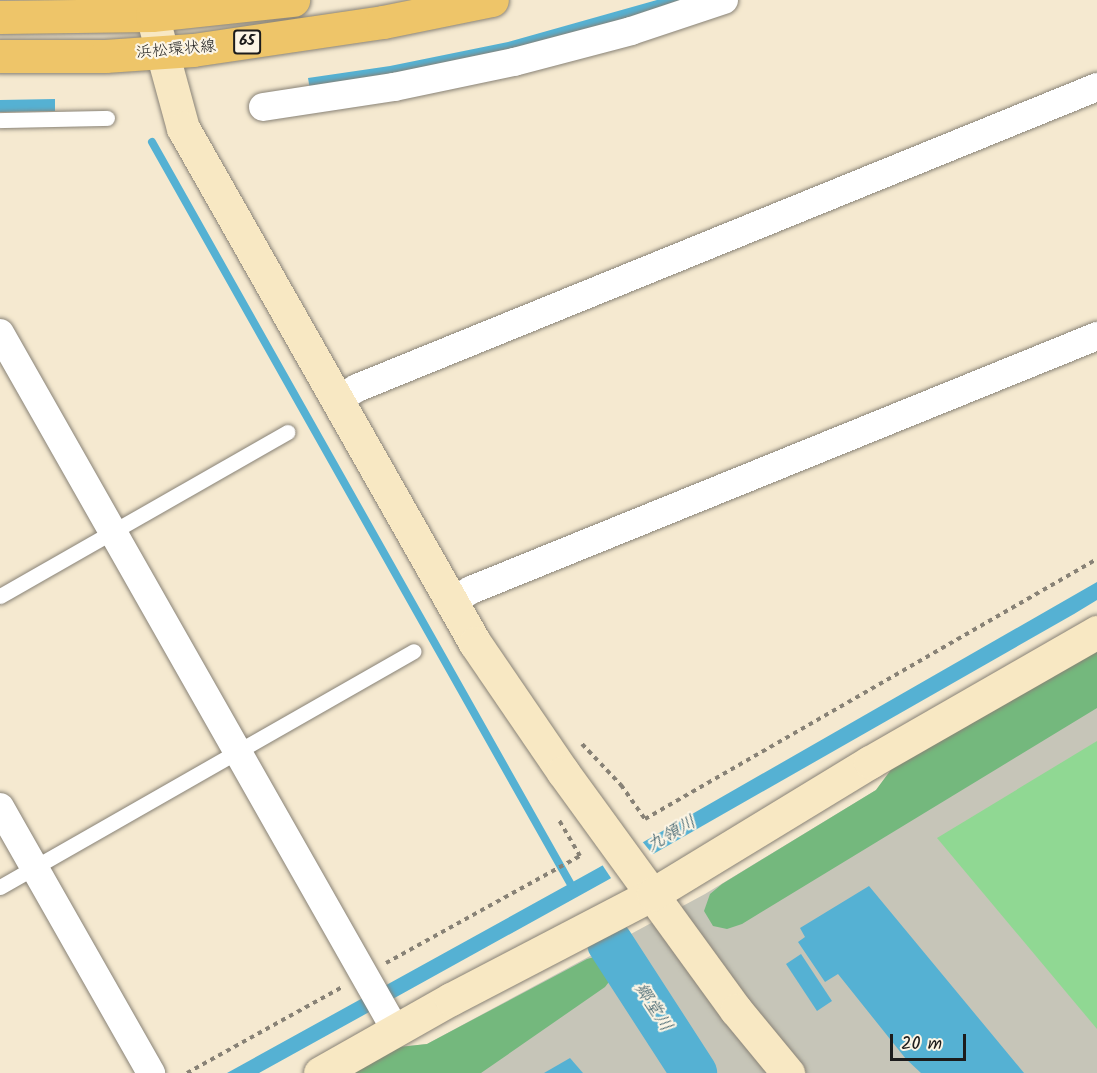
<!DOCTYPE html>
<html>
<head>
<meta charset="utf-8">
<style>
	body { margin:0 }
	#map { position:relative; width:1097px; height:1073px; overflow:hidden; background:#f5e9d0; font-family:Kalam,"Klee One",sans-serif }
	div>[style] { position:absolute }
	.industrial>* { inset:0; background:#c6c5b8 }
	.green>* { inset:0; background:#90d893 }
	.forest>* { inset:0; background:#74b87d }
	.water>* { inset:0; background:#55b1d3 }
	.pier>* { inset:0; background:#f5e9d0 }
	.stream>* { height:8px; margin:-4px; padding:0 4px; transform-origin:4px; border-radius:4px; background:#55b1d3 }
	.river>* { height:46px; margin:-23px; padding:0 23px; transform-origin:23px; border-radius:23px; background:#55b1d3 }
	.path>* { height:4px; margin-top:-2px; transform-origin:0; background:repeating-linear-gradient(90deg,#888276 0 4.5px,transparent 0 9px) }
	.roads { filter:drop-shadow(0 0 2px #888276) drop-shadow(0 0 2px #888276) }
	.lane>* { height:15px; margin:-7.5px; padding:0 7.5px; transform-origin:7.5px; border-radius:7.5px; background:#fff }
	.street>* { height:28px; margin:-14px; padding:0 14px; transform-origin:14px; border-radius:14px; background:#fff }
	.secondary>* { height:33px; margin:-16.5px; padding:0 16.5px; transform-origin:16.5px; border-radius:16.5px; background:#f8e8c3 }
	.primary>* { height:33px; margin:-16.5px; padding:0 16.5px; transform-origin:16.5px; border-radius:16.5px; background:#eec569 }
	span { translate:-50% -50%; white-space:nowrap; text-align:center; line-height:1.15; -webkit-text-stroke:4.5px #fcf5e5; paint-order:stroke }
	.shield-label span { padding:2px 4px; background:#fcf5e5; border:2px solid; border-radius:4px; -webkit-text-stroke-width:0 }
	.shield-label { font-size:15px; color:#1c1c1c; font-weight:700 }
	.street-label { font-size:16px; color:#1c1c1c }
	.water-label { font-size:18px; color:#335865; font-style:italic }
	.scale { position:absolute; left:890px; top:1034px; width:76px; height:27px; box-sizing:border-box; border:3px solid #1c1c1c; border-top:0; padding-left:8px; font-size:18px; line-height:21px; white-space:nowrap; color:#1c1c1c; -webkit-text-stroke:4px #fcf5e5; paint-order:stroke }
</style>
</head>
<body>
<div id="map">
	<div class="industrial">
		<div style="clip-path:polygon(1097px 646px,1097px 1073px,344px 1073px,399px 1047px,427px 1044px,705px 894px,876px 790px,893px 767px)"></div>
	</div>
	<div class="green">
		<div style="clip-path:polygon(1097px 741px,1097px 1029px,937px 838px)"></div>
	</div>
	<div class="forest">
		<div style="clip-path:polygon(1097px 646px,1097px 708px,742px 924px,727px 929px,713px 926px,704px 911px,710px 894px,722px 884px,876px 790px,893px 767px)"></div>
		<div style="clip-path:polygon(598px 956px,610px 958px,615px 967px,612px 978px,605px 987px,481px 1073px,344px 1073px,399px 1047px,427px 1044px,587px 959px)"></div>
	</div>
	<div class="water">
		<div style="clip-path:polygon(657px 0,694px 0,570px 38px,310px 90px,308px 78px,390px 66px,508px 42px)"></div>
		<div style="clip-path:polygon(55px 99px,55px 111px,0 112px,0 100px)"></div>
		<div style="clip-path:polygon(1097px 582px,1097px 600px,1074px 614px,606px 881px,259px 1073px,227px 1073px,598px 868px)"></div>
		<div style="clip-path:polygon(869px 886px,1024px 1073px,921px 1073px,906px 1059px,838px 974px,825px 982px,798px 942px,805px 937px,800px 928px)"></div>
		<div style="clip-path:polygon(801px 954px,832px 1001px,817px 1011px,786px 964px)"></div>
		<div style="clip-path:polygon(570px 1058px,583px 1073px,544px 1073px)"></div>
	</div>
	<div class="pier">
		<div style="clip-path:polygon(641px 840px,655px 857px,613px 881px,601px 863px)"></div>
	</div>
	<div class="stream">
		<div style="left:152px;top:142px;width:859px;rotate:60.57deg"></div>
	</div>
	<div class="river">
		<div style="left:610px;top:943px;width:155px;rotate:57.1deg"></div>
	</div>
	<div class="path">
		<div style="left:582px;top:744px;width:57px;rotate:46.4deg"></div>
		<div style="left:621px;top:785px;width:42px;rotate:54.8deg"></div>
		<div style="left:645px;top:819px;width:521px;rotate:-29.91deg"></div>
		<div style="left:386px;top:963px;width:222px;rotate:-28.9deg"></div>
		<div style="left:580px;top:856px;width:42px;rotate:-120.3deg"></div>
		<div style="left:187px;top:1073px;width:177px;rotate:-29deg"></div>
	</div>
	<div class="roads">
		<div class="lane">
			<div style="left:0;top:120px;width:107px;rotate:-1.1deg"></div>
			<div style="left:0;top:596px;width:331px;rotate:-29.7deg"></div>
			<div style="left:0;top:887px;width:476px;rotate:-29.7deg"></div>
		</div>
		<div class="street">
			<div style="left:263px;top:107px;width:133px;rotate:-8.7deg"></div>
			<div style="left:394px;top:87px;width:123px;rotate:-11.8deg"></div>
			<div style="left:514px;top:62px;width:121px;rotate:-14.8deg"></div>
			<div style="left:631px;top:31px;width:98px;rotate:-18.4deg"></div>
			<div style="left:0;top:333px;width:803px;rotate:60.43deg"></div>
			<div style="left:337px;top:400px;width:23px;rotate:-31deg"></div>
			<div style="left:357px;top:388px;width:799px;rotate:-22.13deg"></div>
			<div style="left:451px;top:602px;width:23px;rotate:-31deg"></div>
			<div style="left:471px;top:590px;width:676px;rotate:-22.08deg"></div>
			<div style="left:0;top:807px;width:306px;rotate:60.4deg"></div>
		</div>
		<div class="secondary">
			<div style="left:152px;top:15px;width:117px;rotate:74.7deg"></div>
			<div style="left:183px;top:128px;width:592px;rotate:60.45deg"></div>
			<div style="left:475px;top:643px;width:156px;rotate:55.7deg"></div>
			<div style="left:563px;top:772px;width:294px;rotate:54deg"></div>
			<div style="left:736px;top:1010px;width:82px;rotate:50.5deg"></div>
			<div style="left:320px;top:1073px;width:150px;rotate:-29.5deg"></div>
			<div style="left:451px;top:999px;width:228px;rotate:-27.5deg"></div>
			<div style="left:653px;top:894px;width:254px;rotate:-31.3deg"></div>
			<div style="left:870px;top:762px;width:262px;rotate:-29.8deg"></div>
		</div>
		<div class="primary">
			<div style="left:0;top:17px;width:152px;rotate:-0.8deg"></div>
			<div style="left:152px;top:15px;width:142px;rotate:-6.1deg"></div>
			<div style="left:0;top:56px;width:105px"></div>
			<div style="left:105px;top:56px;width:88px;rotate:-3.9deg"></div>
			<div style="left:193px;top:50px;width:192px;rotate:-8.4deg"></div>
			<div style="left:383px;top:22px;width:111px;rotate:-11.4deg"></div>
		</div>
	</div>
	<div class="shield-label">
		<span style="left:247px;top:42px">65</span>
	</div>
	<div class="street-label">
		<span style="left:176px;top:50px;rotate:-5deg">浜松環状線</span>
	</div>
	<div class="water-label">
		<span style="left:672px;top:835px;rotate:-30deg">九領川</span>
		<span style="left:652px;top:1008px;rotate:57deg">郷堂川</span>
	</div>
	<div class="scale">20 m</div>
</div>
</body>
</html>
